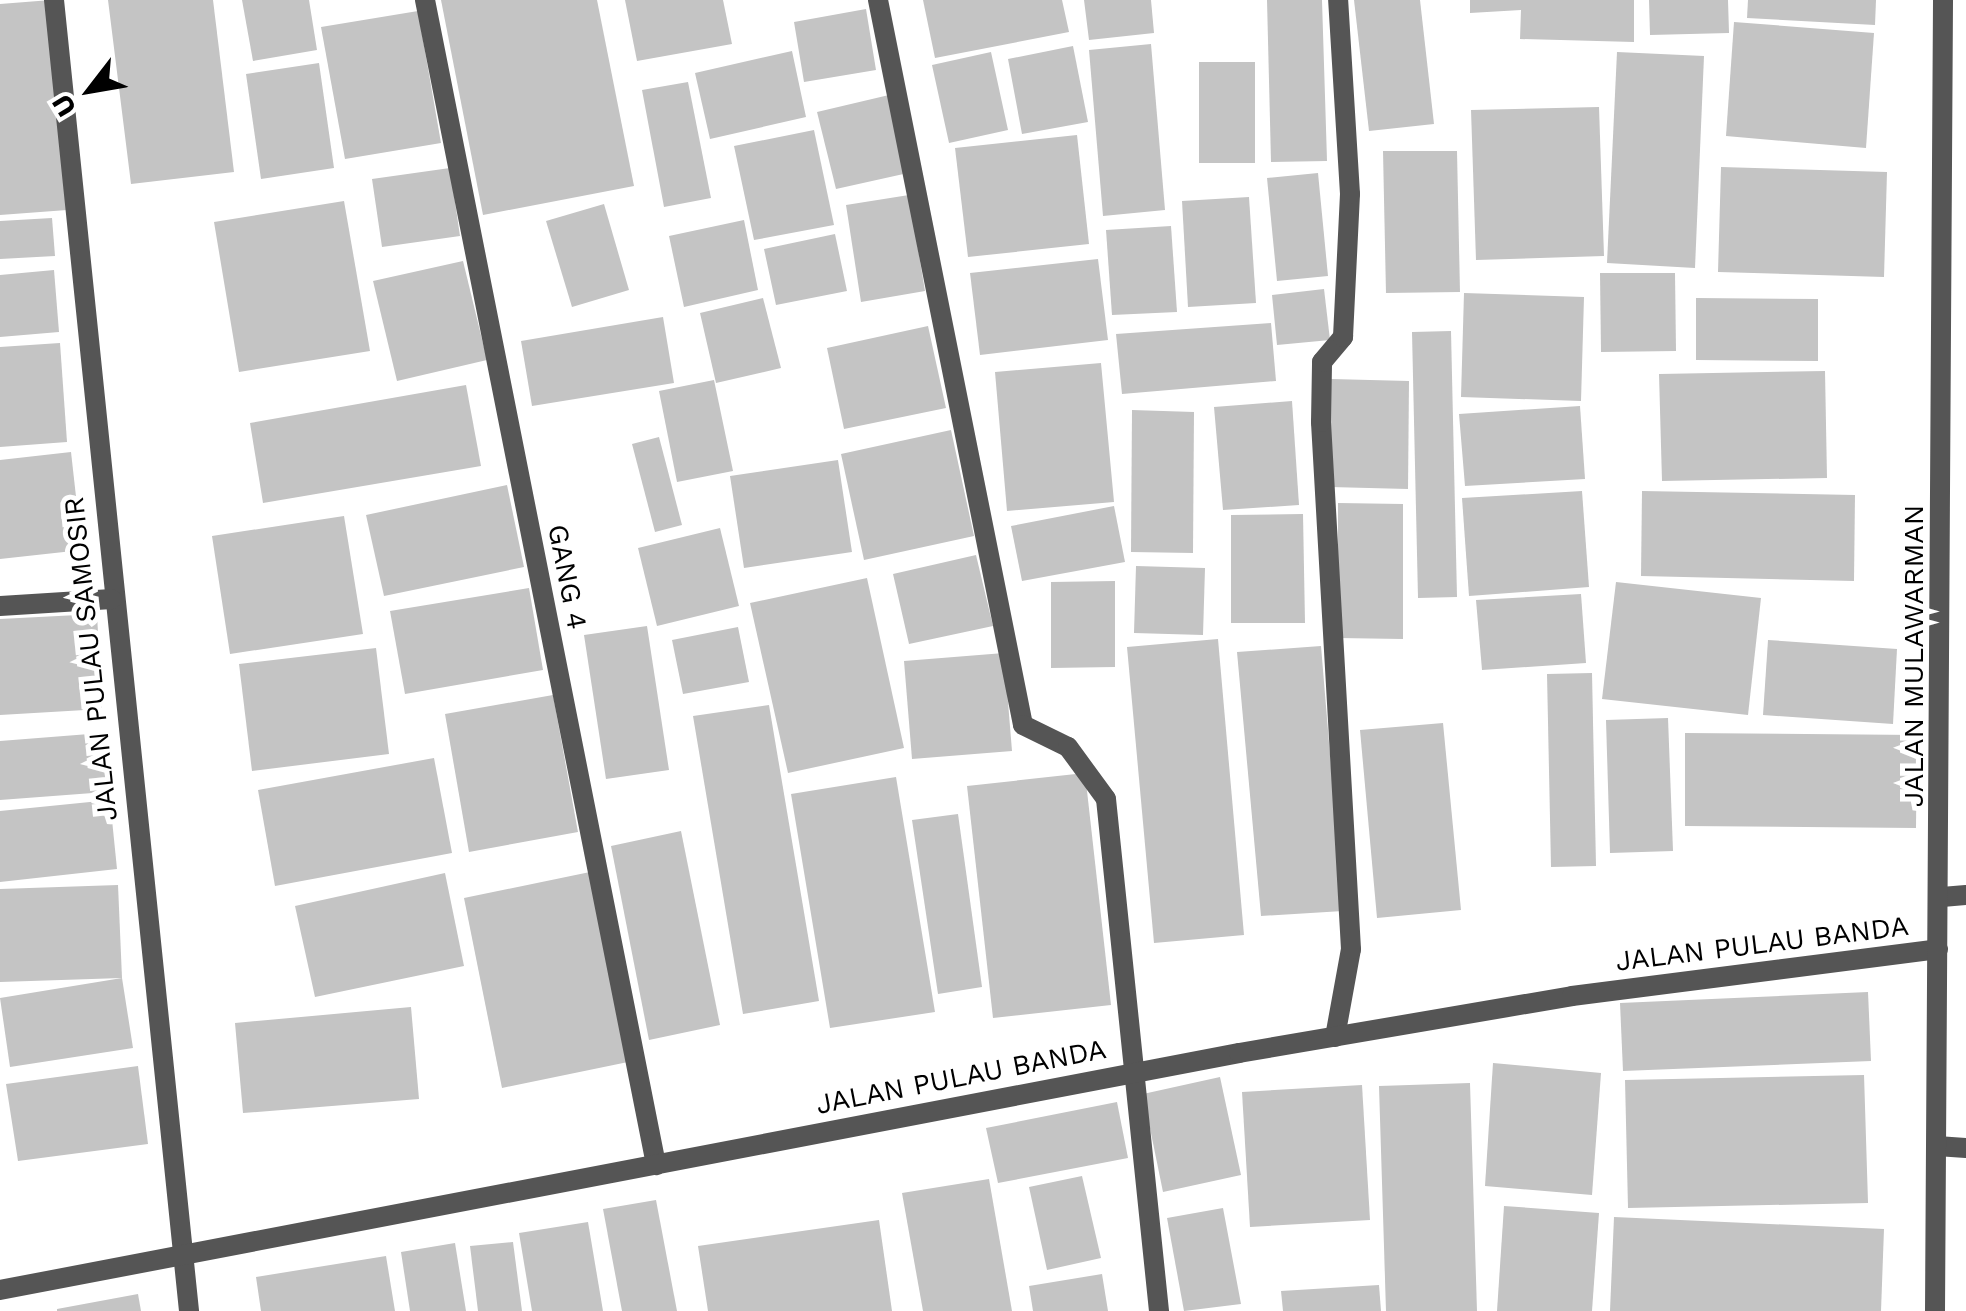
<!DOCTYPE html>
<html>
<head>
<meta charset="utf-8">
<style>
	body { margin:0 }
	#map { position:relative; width:1966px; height:1311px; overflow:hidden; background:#fff; font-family:"Work Sans",sans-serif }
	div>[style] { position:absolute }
	.building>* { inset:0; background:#c4c4c4 }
	.street>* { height:20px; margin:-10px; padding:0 10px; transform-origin:10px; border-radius:10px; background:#555 }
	span { translate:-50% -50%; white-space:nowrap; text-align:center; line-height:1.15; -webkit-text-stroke:10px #fff; paint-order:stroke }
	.street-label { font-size:28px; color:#000 }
	.north { position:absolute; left:40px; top:40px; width:100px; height:100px; -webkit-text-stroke:8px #fff; paint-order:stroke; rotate:239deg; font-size:28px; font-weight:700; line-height:40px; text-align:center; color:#000 }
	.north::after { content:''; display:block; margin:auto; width:35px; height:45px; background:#000; clip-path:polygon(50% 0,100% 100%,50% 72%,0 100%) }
</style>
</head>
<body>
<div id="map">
	<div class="building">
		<div style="clip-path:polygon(51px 0,67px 210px,0 215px,0 4px)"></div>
		<div style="clip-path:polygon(108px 0,213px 0,234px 172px,131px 184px)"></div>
		<div style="clip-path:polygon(242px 0,309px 0,317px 50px,253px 61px)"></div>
		<div style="clip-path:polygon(441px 0,597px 0,634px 186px,483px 215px)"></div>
		<div style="clip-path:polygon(625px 0,723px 0,732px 44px,637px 61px)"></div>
		<div style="clip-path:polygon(923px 0,1062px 0,1069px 32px,935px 58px)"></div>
		<div style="clip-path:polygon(1084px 0,1151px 0,1154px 33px,1089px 40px)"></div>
		<div style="clip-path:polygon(1267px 0,1322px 0,1327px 161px,1271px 162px)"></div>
		<div style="clip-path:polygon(1354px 0,1420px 0,1434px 124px,1369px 131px)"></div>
		<div style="clip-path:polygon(1470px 0,1634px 0,1634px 42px,1520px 39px,1521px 10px,1470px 13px)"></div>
		<div style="clip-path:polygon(1649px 0,1728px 0,1729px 33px,1650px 35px)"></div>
		<div style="clip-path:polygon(1748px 0,1876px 0,1875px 25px,1747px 18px)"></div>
		<div style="clip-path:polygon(866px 9px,876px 70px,804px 82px,794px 22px)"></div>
		<div style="clip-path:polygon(418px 11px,441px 143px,345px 159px,321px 27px)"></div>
		<div style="clip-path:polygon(1734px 22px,1874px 33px,1866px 148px,1726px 136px)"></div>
		<div style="clip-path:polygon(1151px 44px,1165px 210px,1103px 216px,1089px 50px)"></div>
		<div style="clip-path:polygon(1073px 46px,1088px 122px,1022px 134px,1008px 59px)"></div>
		<div style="clip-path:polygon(792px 51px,806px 117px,710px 139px,695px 73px)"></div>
		<div style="clip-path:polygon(991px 52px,1008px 130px,949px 143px,932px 65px)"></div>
		<div style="clip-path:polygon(1617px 52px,1704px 56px,1695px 268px,1607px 263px)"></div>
		<div style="clip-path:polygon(1199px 62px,1255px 62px,1255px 163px,1199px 163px)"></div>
		<div style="clip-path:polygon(319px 63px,334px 168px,261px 179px,246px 74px)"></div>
		<div style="clip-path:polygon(688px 82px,711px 198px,664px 207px,642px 90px)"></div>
		<div style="clip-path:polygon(889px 95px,908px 173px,836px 189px,817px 112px)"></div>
		<div style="clip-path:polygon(1599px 107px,1604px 256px,1476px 260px,1471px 110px)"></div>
		<div style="clip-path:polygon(814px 130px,834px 225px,754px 240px,734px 146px)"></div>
		<div style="clip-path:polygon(1077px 135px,1089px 244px,968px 257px,955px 148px)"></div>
		<div style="clip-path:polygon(1383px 151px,1457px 151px,1460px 292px,1386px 293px)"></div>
		<div style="clip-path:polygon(1721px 167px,1887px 172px,1884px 277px,1718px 272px)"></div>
		<div style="clip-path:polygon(450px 168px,460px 236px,382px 247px,372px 179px)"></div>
		<div style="clip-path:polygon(1318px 173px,1328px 276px,1277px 281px,1267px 178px)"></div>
		<div style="clip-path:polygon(909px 195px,925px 291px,861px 302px,846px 205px)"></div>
		<div style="clip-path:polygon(1249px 197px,1256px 303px,1188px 307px,1182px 201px)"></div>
		<div style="clip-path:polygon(344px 201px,370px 351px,239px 372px,214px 222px)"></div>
		<div style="clip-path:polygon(604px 204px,629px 290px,572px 307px,546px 221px)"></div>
		<div style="clip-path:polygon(52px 218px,55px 256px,0 259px,0 221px)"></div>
		<div style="clip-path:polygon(744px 220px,758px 290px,684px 307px,669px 236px)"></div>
		<div style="clip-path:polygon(1171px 226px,1177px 312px,1112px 315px,1106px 230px)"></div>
		<div style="clip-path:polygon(835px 234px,847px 291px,776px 305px,764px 249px)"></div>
		<div style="clip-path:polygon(1098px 259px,1108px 340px,980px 355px,970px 273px)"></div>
		<div style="clip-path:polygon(463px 261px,487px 360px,397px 381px,373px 281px)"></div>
		<div style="clip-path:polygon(54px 270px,59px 332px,0 337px,0 275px)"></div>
		<div style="clip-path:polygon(1600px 273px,1675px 273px,1676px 351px,1601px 352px)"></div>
		<div style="clip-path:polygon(1324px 289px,1330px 340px,1277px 345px,1272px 295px)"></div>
		<div style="clip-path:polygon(1464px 293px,1584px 297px,1581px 401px,1461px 397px)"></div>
		<div style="clip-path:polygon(763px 298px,781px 368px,716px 383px,700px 313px)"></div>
		<div style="clip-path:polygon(1696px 298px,1818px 299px,1818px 361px,1696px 360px)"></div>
		<div style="clip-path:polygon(663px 317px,674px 383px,532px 406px,521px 341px)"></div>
		<div style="clip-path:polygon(1271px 323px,1276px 381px,1122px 394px,1116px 334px)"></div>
		<div style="clip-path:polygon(928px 326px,946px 408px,844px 429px,827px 348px)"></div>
		<div style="clip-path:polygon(1451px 331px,1457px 597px,1418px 598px,1412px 332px)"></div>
		<div style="clip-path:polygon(60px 343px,67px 442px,0 447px,0 347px)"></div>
		<div style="clip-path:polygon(1101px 363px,1114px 502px,1007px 511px,995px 372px)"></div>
		<div style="clip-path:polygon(1825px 371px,1827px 478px,1662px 481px,1659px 374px)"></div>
		<div style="clip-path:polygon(1331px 379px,1409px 381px,1408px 489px,1330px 487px)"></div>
		<div style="clip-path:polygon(714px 380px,733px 471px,677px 482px,659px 391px)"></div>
		<div style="clip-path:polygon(466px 385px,481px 466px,263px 503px,250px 423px)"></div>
		<div style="clip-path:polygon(1292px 401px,1299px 505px,1223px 510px,1214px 407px)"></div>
		<div style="clip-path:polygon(1580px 406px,1585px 479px,1465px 486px,1459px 414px)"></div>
		<div style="clip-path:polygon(1132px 410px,1194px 412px,1193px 553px,1131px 552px)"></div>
		<div style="clip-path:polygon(951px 430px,974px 536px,864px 560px,841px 454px)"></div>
		<div style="clip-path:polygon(659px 437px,682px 525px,655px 532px,632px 444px)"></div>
		<div style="clip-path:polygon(71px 452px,82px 550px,0 559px,0 460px)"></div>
		<div style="clip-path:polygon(838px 460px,852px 552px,744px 568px,730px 476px)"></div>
		<div style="clip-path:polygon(507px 485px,524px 567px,384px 596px,366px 515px)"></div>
		<div style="clip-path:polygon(1582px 491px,1589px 587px,1469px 596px,1462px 498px)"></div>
		<div style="clip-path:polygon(1642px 491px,1855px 495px,1854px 581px,1641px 576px)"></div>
		<div style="clip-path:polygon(1338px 503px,1403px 504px,1403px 639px,1338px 638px)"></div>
		<div style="clip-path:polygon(1114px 506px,1125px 562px,1022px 581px,1011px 526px)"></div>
		<div style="clip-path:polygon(1303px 514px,1305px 623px,1231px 623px,1231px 515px)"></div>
		<div style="clip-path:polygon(344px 516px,363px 634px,230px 654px,212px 536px)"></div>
		<div style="clip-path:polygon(720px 528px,739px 606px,657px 626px,638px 548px)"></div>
		<div style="clip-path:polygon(976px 555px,993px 626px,909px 644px,893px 574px)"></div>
		<div style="clip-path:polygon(1136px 566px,1205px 568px,1203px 635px,1134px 633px)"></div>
		<div style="clip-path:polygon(867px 578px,904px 748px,788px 773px,750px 603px)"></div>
		<div style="clip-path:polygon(1115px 581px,1115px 667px,1051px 668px,1051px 582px)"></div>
		<div style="clip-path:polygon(1616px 582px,1761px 598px,1748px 715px,1602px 699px)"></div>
		<div style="clip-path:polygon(529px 588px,543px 670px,405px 694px,390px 611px)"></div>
		<div style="clip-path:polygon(1581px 594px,1586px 663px,1482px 670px,1476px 600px)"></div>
		<div style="clip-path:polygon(97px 614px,102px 709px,0 715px,0 619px)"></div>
		<div style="clip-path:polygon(647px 626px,669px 770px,606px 779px,584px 635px)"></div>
		<div style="clip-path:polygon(738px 627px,749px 682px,683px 694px,672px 640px)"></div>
		<div style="clip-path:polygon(1218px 639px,1244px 935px,1154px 943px,1127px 647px)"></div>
		<div style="clip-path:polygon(1768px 640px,1897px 649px,1893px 724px,1763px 715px)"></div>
		<div style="clip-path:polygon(1321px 646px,1343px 911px,1261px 916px,1237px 652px)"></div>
		<div style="clip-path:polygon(376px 648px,389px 754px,252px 771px,239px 664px)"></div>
		<div style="clip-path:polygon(1004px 653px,1012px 751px,912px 759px,904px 661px)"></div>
		<div style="clip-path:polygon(1592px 673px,1596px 866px,1551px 867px,1547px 674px)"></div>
		<div style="clip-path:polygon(553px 695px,578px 832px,469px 852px,445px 714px)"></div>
		<div style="clip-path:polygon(769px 705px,819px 1001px,743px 1014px,693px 716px)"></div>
		<div style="clip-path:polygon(1668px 718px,1673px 851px,1610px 853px,1606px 720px)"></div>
		<div style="clip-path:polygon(1443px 723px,1461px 910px,1377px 918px,1360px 730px)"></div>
		<div style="clip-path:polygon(102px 733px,106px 792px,0 800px,0 741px)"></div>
		<div style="clip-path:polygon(1685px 733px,1917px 735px,1916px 828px,1685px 826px)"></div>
		<div style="clip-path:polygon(434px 758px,452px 853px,275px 886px,258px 790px)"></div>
		<div style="clip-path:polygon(1085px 773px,1111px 1005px,993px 1018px,967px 786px)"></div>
		<div style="clip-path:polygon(896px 777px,935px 1012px,830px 1028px,791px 794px)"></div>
		<div style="clip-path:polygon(110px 800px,117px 869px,0 882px,0 811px)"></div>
		<div style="clip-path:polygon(958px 814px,982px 987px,938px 994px,912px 820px)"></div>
		<div style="clip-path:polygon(681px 831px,720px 1025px,649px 1040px,611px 846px)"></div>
		<div style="clip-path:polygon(590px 872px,628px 1062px,502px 1088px,464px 898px)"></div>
		<div style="clip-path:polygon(445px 873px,464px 966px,315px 997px,295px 906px)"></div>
		<div style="clip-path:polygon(118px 885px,122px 978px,0 982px,0 889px)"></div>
		<div style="clip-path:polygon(122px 978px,133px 1048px,10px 1067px,0 998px)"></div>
		<div style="clip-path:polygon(1868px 992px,1871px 1061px,1623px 1071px,1620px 1003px)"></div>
		<div style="clip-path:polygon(411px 1007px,419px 1099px,243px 1113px,235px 1023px)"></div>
		<div style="clip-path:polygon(1493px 1063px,1601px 1073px,1592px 1195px,1485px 1186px)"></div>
		<div style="clip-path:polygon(138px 1066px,148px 1144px,18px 1161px,6px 1084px)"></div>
		<div style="clip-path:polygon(1864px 1075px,1868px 1203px,1628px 1208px,1625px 1080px)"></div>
		<div style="clip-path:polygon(1220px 1077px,1241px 1175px,1163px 1192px,1143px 1094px)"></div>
		<div style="clip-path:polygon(1470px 1083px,1477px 1311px,1386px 1311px,1379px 1086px)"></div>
		<div style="clip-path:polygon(1362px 1085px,1370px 1220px,1250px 1227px,1242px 1092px)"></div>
		<div style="clip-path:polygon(1117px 1102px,1128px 1158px,998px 1183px,986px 1128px)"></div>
		<div style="clip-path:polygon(1082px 1176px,1101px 1258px,1047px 1270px,1029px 1187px)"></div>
		<div style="clip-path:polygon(989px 1179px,1012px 1311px,923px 1311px,902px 1193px)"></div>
		<div style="clip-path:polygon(656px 1200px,677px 1311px,622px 1311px,603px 1209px)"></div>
		<div style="clip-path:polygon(1504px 1206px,1599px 1213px,1592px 1311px,1497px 1311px)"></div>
		<div style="clip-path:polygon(1223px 1208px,1241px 1304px,1184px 1311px,1167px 1218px)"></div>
		<div style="clip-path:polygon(1614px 1217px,1884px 1229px,1881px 1311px,1610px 1311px)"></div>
		<div style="clip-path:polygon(879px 1220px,892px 1311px,708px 1311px,698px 1246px)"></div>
		<div style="clip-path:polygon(588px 1222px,603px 1311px,532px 1311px,519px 1233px)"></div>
		<div style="clip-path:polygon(513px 1242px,522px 1311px,478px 1311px,470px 1246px)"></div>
		<div style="clip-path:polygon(455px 1243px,466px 1311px,410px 1311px,401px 1252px)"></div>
		<div style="clip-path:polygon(386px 1256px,395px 1311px,261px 1311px,256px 1277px)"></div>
		<div style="clip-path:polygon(1102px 1274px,1108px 1311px,1033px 1311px,1029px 1286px)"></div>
		<div style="clip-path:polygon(1379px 1285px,1381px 1311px,1283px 1311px,1281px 1291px)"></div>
		<div style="clip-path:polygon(138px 1294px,141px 1311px,57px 1311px,57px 1309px)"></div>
	</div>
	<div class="street">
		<div style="left:54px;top:0;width:1318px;rotate:84.12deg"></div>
		<div style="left:425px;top:0;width:1188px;rotate:78.78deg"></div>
		<div style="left:878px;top:0;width:739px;rotate:78.69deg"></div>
		<div style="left:1023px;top:725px;width:50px;rotate:26.1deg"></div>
		<div style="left:1068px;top:747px;width:64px;rotate:53.8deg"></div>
		<div style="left:1106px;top:799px;width:515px;rotate:84.09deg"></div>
		<div style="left:0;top:606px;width:112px;rotate:-3.6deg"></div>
		<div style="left:1942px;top:897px;width:24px;rotate:-5deg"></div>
		<div style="left:1335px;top:1037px;width:89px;rotate:-79.7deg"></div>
		<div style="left:1351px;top:949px;width:528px;rotate:-93.26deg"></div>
		<div style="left:1321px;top:422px;width:60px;rotate:-89deg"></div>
		<div style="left:1322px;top:362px;width:33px;rotate:-50deg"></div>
		<div style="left:1343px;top:337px;width:143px;rotate:-87.2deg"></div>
		<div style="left:1350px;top:194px;width:194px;rotate:-93.5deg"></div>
		<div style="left:1937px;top:1146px;width:29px;rotate:4deg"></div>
		<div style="left:0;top:1290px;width:1261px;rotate:-10.83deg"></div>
		<div style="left:1239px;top:1053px;width:338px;rotate:-9.7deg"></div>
		<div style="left:1572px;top:996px;width:369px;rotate:-7.3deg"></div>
		<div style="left:1935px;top:1311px;width:1311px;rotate:-89.65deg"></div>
	</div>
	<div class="street-label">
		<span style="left:567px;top:577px;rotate:79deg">GANG 4</span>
		<span style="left:1914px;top:656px;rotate:-90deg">JALAN MULAWARMAN</span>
		<span style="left:91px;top:659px;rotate:-96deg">JALAN PULAU SAMOSIR</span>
		<span style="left:1762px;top:944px;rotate:-7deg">JALAN PULAU BANDA</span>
		<span style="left:961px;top:1077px;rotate:-11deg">JALAN PULAU BANDA</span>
	</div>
	<div class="north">U</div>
</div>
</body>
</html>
